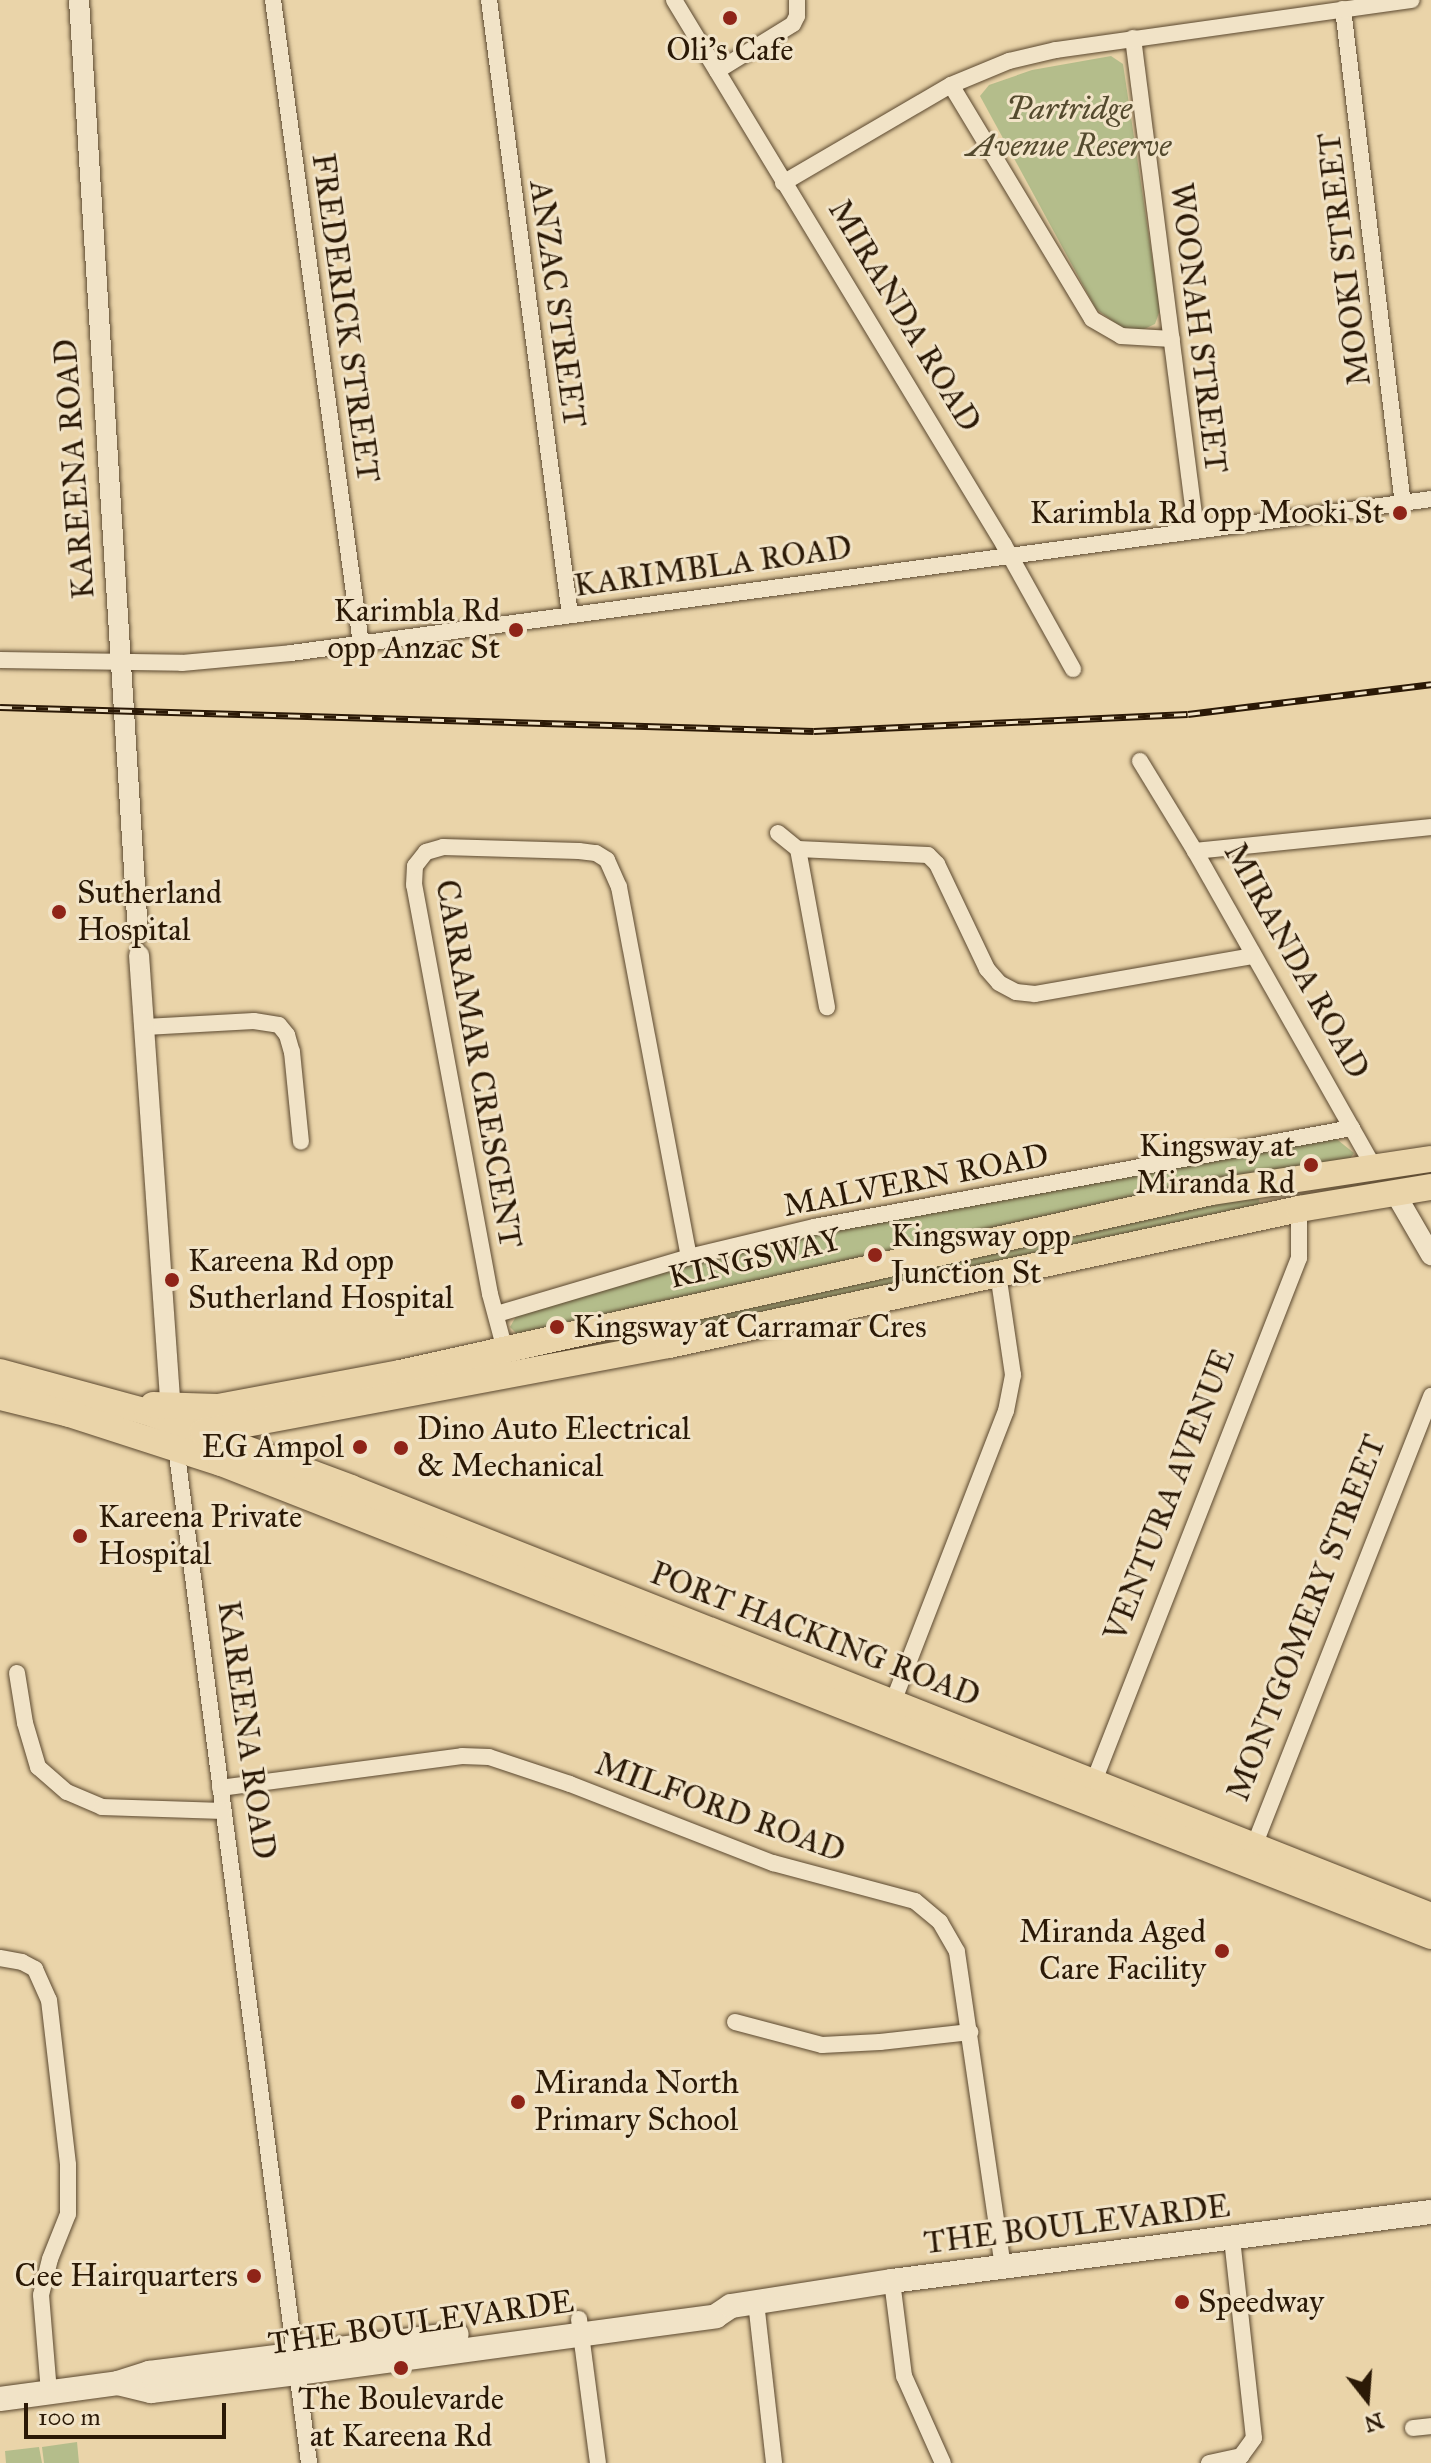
<!DOCTYPE html>
<html>
<head>
<meta charset="utf-8">
<style>
	body { margin:0 }
	#map { position:relative; width:1431px; height:2463px; overflow:hidden; background:#ead4a9; font-family:"IM FELL Great Primer",serif }
	div>[style] { position:absolute }
	.green>* { inset:0; background:#b4bd8b }
	.roads { filter:drop-shadow(0 0 2px #5b482f) drop-shadow(0 0 2px #5b482f) }
	.minor>* { height:16px; margin:-8px; padding:0 8px; transform-origin:8px; border-radius:8px; background:#f1e3c7 }
	.tertiary>* { height:20px; margin:-10px; padding:0 10px; transform-origin:10px; border-radius:10px; background:#f1e3c7 }
	.secondary>* { height:24px; margin:-12px; padding:0 12px; transform-origin:12px; border-radius:12px; background:#f1e3c7 }
	.primary>* { height:26px; margin:-13px; padding:0 13px; transform-origin:13px; border-radius:13px; background:#ead4a9 }
	.rail>* { height:7px; margin-top:-3.5px; transform-origin:0; background:repeating-linear-gradient(90deg,#f1e3c7 0 12px,#2b1906 0 24px); box-sizing:border-box; border-block:2px solid #2b1906 }
	.dots>* { width:22px; height:22px; translate:-50% -50%; box-sizing:border-box; border:4px solid #f1e3c7; border-radius:50% }
	span { translate:-50% -50%; white-space:nowrap; text-align:center; line-height:1.15; -webkit-text-stroke:6px #f1e3c7; paint-order:stroke }
	.poi-label { font-size:32px; color:#2b1906 }
	.right { translate:-100% -50%; text-align:right }
	.left { translate:0 -50%; text-align:left }
	.park-label { font-size:32px; color:#544a2e; font-style:italic }
	.street-label { font-size:32px; color:#2b1906 }
	.north { position:absolute; left:1327px; top:2359px; width:80px; height:80px; -webkit-text-stroke:6px #f1e3c7; paint-order:stroke; rotate:163deg; font-size:22px; font-weight:700; line-height:32px; text-align:center; color:#2b1906 }
	.north::after { content:''; display:block; margin:auto; width:28px; height:36px; background:#2b1906; clip-path:polygon(50% 0,100% 100%,50% 72%,0 100%) }
	.scale { position:absolute; left:24px; top:2403px; width:202px; height:36px; box-sizing:border-box; border:4px solid #2b1906; border-top:0; padding-left:10px; font-size:24px; line-height:28px; white-space:nowrap; color:#2b1906; -webkit-text-stroke:6px #f1e3c7; paint-order:stroke }
</style>
</head>
<body>
<div id="map">
	<div class="green">
		<div style="clip-path:polygon(1111px 56px,1123px 64px,1160px 310px,1155px 324px,1140px 331px,1124px 329px,1096px 309px,980px 96px,989px 85px,1032px 70px)"></div>
		<div style="clip-path:polygon(1329px 1133px,1354px 1153px,1349px 1160px,1258px 1196px,1263px 1217px,618px 1347px,613px 1326px,520px 1337px,510px 1327px,522px 1306px,689px 1257px)"></div>
		<div style="clip-path:polygon(77px 2442px,79px 2463px,44px 2463px,42px 2447px)"></div>
		<div style="clip-path:polygon(39px 2447px,42px 2463px,6px 2463px,5px 2451px)"></div>
	</div>
	<div class="roads">
		<div class="minor">
			<div style="left:273px;top:0;width:650px;rotate:82.22deg"></div>
			<div style="left:489px;top:0;width:620px;rotate:82.5deg"></div>
			<div style="left:674px;top:0;width:637px;rotate:58.8deg"></div>
			<div style="left:1004px;top:545px;width:142px;rotate:60.9deg"></div>
			<div style="left:1343px;top:9px;width:497px;rotate:83.1deg"></div>
			<div style="left:1133px;top:38px;width:495px;rotate:82.7deg"></div>
			<div style="left:717px;top:71px;width:89px;rotate:-31.7deg"></div>
			<div style="left:793px;top:24px;width:9px;rotate:-63deg"></div>
			<div style="left:797px;top:16px;width:16px;rotate:-90deg"></div>
			<div style="left:951px;top:85px;width:273px;rotate:58.9deg"></div>
			<div style="left:1092px;top:319px;width:34px;rotate:30deg"></div>
			<div style="left:1121px;top:336px;width:51px;rotate:3.4deg"></div>
			<div style="left:783px;top:183px;width:194px;rotate:-30.3deg"></div>
			<div style="left:951px;top:85px;width:63px;rotate:-22.5deg"></div>
			<div style="left:1009px;top:61px;width:48px;rotate:-13.2deg"></div>
			<div style="left:1056px;top:50px;width:359px;rotate:-8deg"></div>
			<div style="left:0;top:660px;width:182px;rotate:0.9deg"></div>
			<div style="left:182px;top:663px;width:109px;rotate:-5.2deg"></div>
			<div style="left:291px;top:653px;width:1150px;rotate:-7.69deg"></div>
			<div style="left:1140px;top:761px;width:105px;rotate:58.6deg"></div>
			<div style="left:1195px;top:851px;width:363px;rotate:60.5deg"></div>
			<div style="left:778px;top:833px;width:26px;rotate:39deg"></div>
			<div style="left:798px;top:849px;width:161px;rotate:79.6deg"></div>
			<div style="left:798px;top:849px;width:130px;rotate:2.6deg"></div>
			<div style="left:928px;top:855px;width:13px;rotate:45deg"></div>
			<div style="left:937px;top:864px;width:116px;rotate:64.5deg"></div>
			<div style="left:987px;top:969px;width:18px;rotate:49deg"></div>
			<div style="left:999px;top:983px;width:19px;rotate:28deg"></div>
			<div style="left:1016px;top:992px;width:19px;rotate:6deg"></div>
			<div style="left:1035px;top:994px;width:221px;rotate:-9.9deg"></div>
			<div style="left:1195px;top:851px;width:237px;rotate:-5.8deg"></div>
			<div style="left:145px;top:1027px;width:109px;rotate:-3.2deg"></div>
			<div style="left:254px;top:1021px;width:25px;rotate:9deg"></div>
			<div style="left:279px;top:1025px;width:13px;rotate:51deg"></div>
			<div style="left:287px;top:1035px;width:18px;rotate:74deg"></div>
			<div style="left:292px;top:1052px;width:90px;rotate:84.3deg"></div>
			<div style="left:497px;top:1314px;width:200px;rotate:-16.5deg"></div>
			<div style="left:689px;top:1257px;width:129px;rotate:-13.5deg"></div>
			<div style="left:814px;top:1227px;width:547px;rotate:-10.43deg"></div>
			<div style="left:505px;top:1350px;width:58px;rotate:-105deg"></div>
			<div style="left:490px;top:1294px;width:416px;rotate:-100.5deg"></div>
			<div style="left:414px;top:885px;width:19px;rotate:-87deg"></div>
			<div style="left:415px;top:866px;width:18px;rotate:-52deg"></div>
			<div style="left:426px;top:852px;width:18px;rotate:-16deg"></div>
			<div style="left:443px;top:847px;width:136px;rotate:1.7deg"></div>
			<div style="left:579px;top:851px;width:17px;rotate:7deg"></div>
			<div style="left:596px;top:853px;width:13px;rotate:32deg"></div>
			<div style="left:607px;top:860px;width:30px;rotate:66deg"></div>
			<div style="left:619px;top:887px;width:377px;rotate:79.3deg"></div>
			<div style="left:176px;top:1447px;width:1025px;rotate:82.54deg"></div>
			<div style="left:17px;top:1673px;width:51px;rotate:80.9deg"></div>
			<div style="left:25px;top:1723px;width:46px;rotate:73.5deg"></div>
			<div style="left:38px;top:1767px;width:38px;rotate:41deg"></div>
			<div style="left:67px;top:1792px;width:38px;rotate:23deg"></div>
			<div style="left:102px;top:1807px;width:121px;rotate:1.9deg"></div>
			<div style="left:893px;top:1702px;width:312px;rotate:-68.8deg"></div>
			<div style="left:1006px;top:1411px;width:37px;rotate:-79deg"></div>
			<div style="left:1013px;top:1375px;width:102px;rotate:-98.4deg"></div>
			<div style="left:1094px;top:1781px;width:562px;rotate:-68.6deg"></div>
			<div style="left:1299px;top:1258px;width:49px;rotate:-90deg"></div>
			<div style="left:220px;top:1788px;width:244px;rotate:-7.5deg"></div>
			<div style="left:462px;top:1756px;width:27px;rotate:2deg"></div>
			<div style="left:489px;top:1757px;width:85px;rotate:18.4deg"></div>
			<div style="left:570px;top:1784px;width:218px;rotate:21.3deg"></div>
			<div style="left:773px;top:1863px;width:147px;rotate:15deg"></div>
			<div style="left:915px;top:1901px;width:33px;rotate:40deg"></div>
			<div style="left:940px;top:1922px;width:34px;rotate:60deg"></div>
			<div style="left:957px;top:1952px;width:318px;rotate:81.7deg"></div>
			<div style="left:1254px;top:1846px;width:484px;rotate:-68.5deg"></div>
			<div style="left:0;top:1958px;width:22px;rotate:10deg"></div>
			<div style="left:22px;top:1962px;width:15px;rotate:28deg"></div>
			<div style="left:35px;top:1969px;width:34px;rotate:66deg"></div>
			<div style="left:49px;top:2000px;width:166px;rotate:83.4deg"></div>
			<div style="left:68px;top:2165px;width:49px;rotate:90deg"></div>
			<div style="left:68px;top:2214px;width:48px;rotate:111.8deg"></div>
			<div style="left:50px;top:2259px;width:37px;rotate:104deg"></div>
			<div style="left:41px;top:2295px;width:97px;rotate:85.3deg"></div>
			<div style="left:735px;top:2022px;width:90px;rotate:14.8deg"></div>
			<div style="left:822px;top:2045px;width:58px;rotate:-3deg"></div>
			<div style="left:880px;top:2042px;width:91px;rotate:-6.3deg"></div>
			<div style="left:892px;top:2281px;width:96px;rotate:82.8deg"></div>
			<div style="left:904px;top:2376px;width:95px;rotate:65.9deg"></div>
			<div style="left:756px;top:2302px;width:162px;rotate:83.6deg"></div>
			<div style="left:579px;top:2319px;width:145px;rotate:82.5deg"></div>
			<div style="left:1413px;top:2428px;width:18px;rotate:-6deg"></div>
			<div style="left:1209px;top:2463px;width:33px;rotate:-12deg"></div>
			<div style="left:1241px;top:2456px;width:22px;rotate:-54deg"></div>
			<div style="left:1254px;top:2438px;width:201px;rotate:-96.3deg"></div>
		</div>
		<div class="tertiary">
			<div style="left:79px;top:0;width:935px;rotate:86.38deg"></div>
			<div style="left:139px;top:955px;width:453px;rotate:86deg"></div>
			<div style="left:1395px;top:1193px;width:72px;rotate:59.9deg"></div>
		</div>
		<div class="secondary">
			<div style="left:118px;top:2383px;width:34px;rotate:14deg"></div>
			<div style="left:151px;top:2391px;width:147px;rotate:-7deg"></div>
			<div style="left:297px;top:2373px;width:423px;rotate:-7.7deg"></div>
			<div style="left:716px;top:2316px;width:18px;rotate:-34deg"></div>
			<div style="left:731px;top:2306px;width:163px;rotate:-8.8deg"></div>
			<div style="left:892px;top:2281px;width:543px;rotate:-7.3deg"></div>
			<div style="left:0;top:2399px;width:119px;rotate:-7.7deg"></div>
			<div style="left:118px;top:2383px;width:33px;rotate:-18deg"></div>
			<div style="left:149px;top:2373px;width:310px;rotate:-7.2deg"></div>
		</div>
		<div class="primary">
			<div style="left:0;top:1372px;width:152px;rotate:15.2deg"></div>
			<div style="left:147px;top:1412px;width:218px;rotate:20.4deg"></div>
			<div style="left:351px;top:1488px;width:1162px;rotate:21.62deg"></div>
			<div style="left:0;top:1397px;width:71px;rotate:13.8deg"></div>
			<div style="left:69px;top:1414px;width:160px;rotate:17.9deg"></div>
			<div style="left:221px;top:1463px;width:1299px;rotate:21.35deg"></div>
			<div style="left:153px;top:1405px;width:65px;rotate:1.8deg"></div>
			<div style="left:218px;top:1407px;width:185px;rotate:-10.6deg"></div>
			<div style="left:400px;top:1373px;width:832px;rotate:-12.57deg"></div>
			<div style="left:1212px;top:1192px;width:221px;rotate:-8.6deg"></div>
			<div style="left:203px;top:1432px;width:474px;rotate:-10.6deg"></div>
			<div style="left:669px;top:1345px;width:645px;rotate:-12.18deg"></div>
			<div style="left:1299px;top:1209px;width:134px;rotate:-9.5deg"></div>
		</div>
	</div>
	<div class="rail">
		<div style="left:0;top:707px;width:814px;rotate:1.69deg"></div>
		<div style="left:814px;top:731px;width:374px;rotate:-2.6deg"></div>
		<div style="left:1188px;top:714px;width:245px;rotate:-7deg"></div>
	</div>
	<div class="dots">
		<div style="left:730px;top:18px;background:#8f2418"></div>
		<div style="left:1400px;top:513px;background:#8f2418"></div>
		<div style="left:516px;top:630px;background:#8f2418"></div>
		<div style="left:59px;top:912px;background:#8f2418"></div>
		<div style="left:1311px;top:1165px;background:#8f2418"></div>
		<div style="left:875px;top:1255px;background:#8f2418"></div>
		<div style="left:172px;top:1280px;background:#8f2418"></div>
		<div style="left:557px;top:1327px;background:#8f2418"></div>
		<div style="left:360px;top:1447px;background:#8f2418"></div>
		<div style="left:401px;top:1448px;background:#8f2418"></div>
		<div style="left:80px;top:1536px;background:#8f2418"></div>
		<div style="left:1222px;top:1951px;background:#8f2418"></div>
		<div style="left:518px;top:2102px;background:#8f2418"></div>
		<div style="left:254px;top:2276px;background:#8f2418"></div>
		<div style="left:1182px;top:2302px;background:#8f2418"></div>
		<div style="left:401px;top:2368px;background:#8f2418"></div>
	</div>
	<div class="poi-label">
		<span style="left:730px;top:50px">Oli's Cafe</span>
		<span class="right" style="left:1384px;top:513px">Karimbla Rd opp Mooki St</span>
		<span class="right" style="left:500px;top:630px">Karimbla Rd<br>opp Anzac St</span>
		<span class="left" style="left:77px;top:912px">Sutherland<br>Hospital</span>
		<span class="right" style="left:1295px;top:1165px">Kingsway at<br>Miranda Rd</span>
		<span class="left" style="left:891px;top:1255px">Kingsway opp<br>Junction St</span>
		<span class="left" style="left:188px;top:1280px">Kareena Rd opp<br>Sutherland Hospital</span>
		<span class="left" style="left:573px;top:1327px">Kingsway at Carramar Cres</span>
		<span class="left" style="left:417px;top:1448px">Dino Auto Electrical<br>&amp; Mechanical</span>
		<span class="right" style="left:344px;top:1447px">EG Ampol</span>
		<span class="left" style="left:98px;top:1536px">Kareena Private<br>Hospital</span>
		<span class="right" style="left:1206px;top:1951px">Miranda Aged<br>Care Facility</span>
		<span class="left" style="left:534px;top:2102px">Miranda North<br>Primary School</span>
		<span class="right" style="left:238px;top:2276px">Cee Hairquarters</span>
		<span class="left" style="left:1198px;top:2302px">Speedway</span>
		<span style="left:401px;top:2418px">The Boulevarde<br>at Kareena Rd</span>
	</div>
	<div class="park-label">
		<span style="left:1069px;top:128px">Partridge<br>Avenue Reserve</span>
	</div>
	<div class="street-label">
		<span style="left:1345px;top:259px;rotate:-97deg">MOOKI STREET</span>
		<span style="left:557px;top:304px;rotate:82deg">ANZAC STREET</span>
		<span style="left:904px;top:316px;rotate:59deg">MIRANDA ROAD</span>
		<span style="left:345px;top:318px;rotate:82deg">FREDERICK STREET</span>
		<span style="left:1198px;top:328px;rotate:83deg">WOONAH STREET</span>
		<span style="left:75px;top:469px;rotate:-94deg">KAREENA ROAD</span>
		<span style="left:713px;top:567px;rotate:-8deg">KARIMBLA ROAD</span>
		<span style="left:1296px;top:961px;rotate:61deg">MIRANDA ROAD</span>
		<span style="left:478px;top:1064px;rotate:80deg">CARRAMAR CRESCENT</span>
		<span style="left:916px;top:1181px;rotate:-11deg">MALVERN ROAD</span>
		<span style="left:755px;top:1259px;rotate:-13deg">KINGSWAY</span>
		<span style="left:1170px;top:1495px;rotate:-69deg">VENTURA AVENUE</span>
		<span style="left:1307px;top:1618px;rotate:-69deg">MONTGOMERY STREET</span>
		<span style="left:815px;top:1635px;rotate:21deg">PORT HACKING ROAD</span>
		<span style="left:246px;top:1730px;rotate:82deg">KAREENA ROAD</span>
		<span style="left:720px;top:1808px;rotate:20deg">MILFORD ROAD</span>
		<span style="left:1077px;top:2225px;rotate:-7deg">THE BOULEVARDE</span>
		<span style="left:421px;top:2323px;rotate:-8deg">THE BOULEVARDE</span>
	</div>
	<div class="north">N</div>
	<div class="scale">100 m</div>
</div>
</body>
</html>
